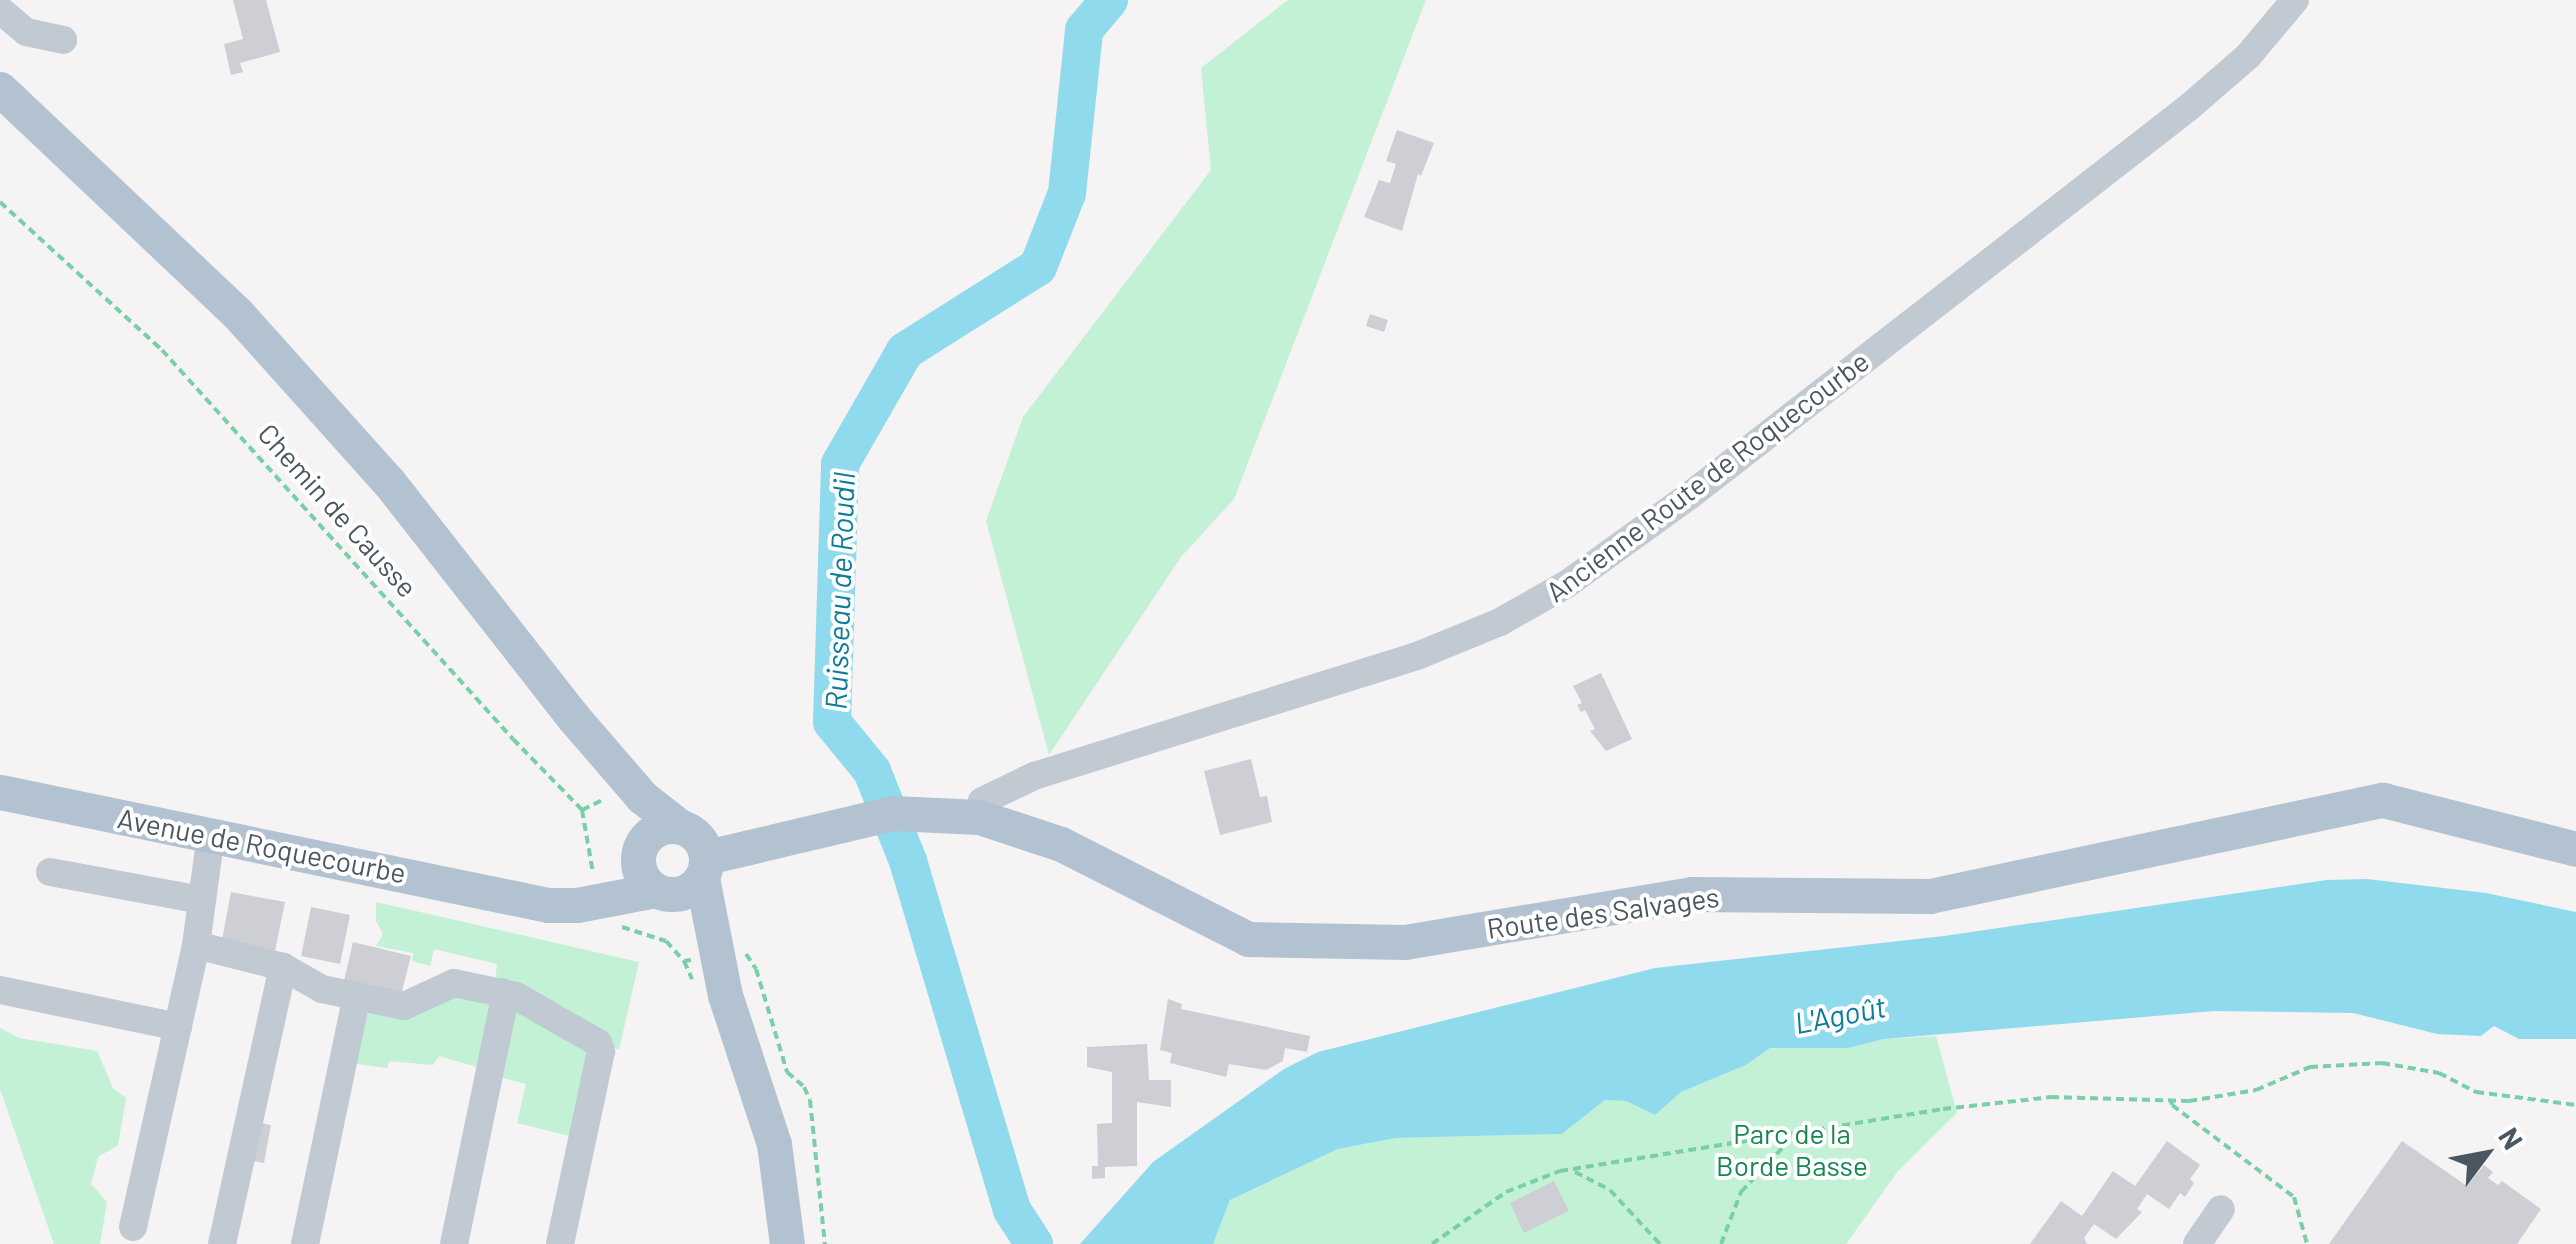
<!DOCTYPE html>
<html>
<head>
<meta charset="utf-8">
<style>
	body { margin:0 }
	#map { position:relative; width:2576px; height:1244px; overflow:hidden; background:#f5f3f3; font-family:Barlow,sans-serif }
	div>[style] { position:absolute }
	.green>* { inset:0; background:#c3f1d5 }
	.water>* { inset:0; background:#90daee }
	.river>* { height:38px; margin:-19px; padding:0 19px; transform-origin:19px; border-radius:19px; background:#90daee }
	.building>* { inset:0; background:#cdcfd5 }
	.path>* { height:4px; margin-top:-2px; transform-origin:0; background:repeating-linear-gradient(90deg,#7ad0a6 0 8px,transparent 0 13px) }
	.minor>* { height:28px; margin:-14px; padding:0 14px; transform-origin:14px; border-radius:14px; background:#c1cad2 }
	.major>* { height:35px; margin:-17.5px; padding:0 17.5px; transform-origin:17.5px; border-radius:17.5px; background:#b3c2d1 }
	.major>.ring { margin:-17.5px; padding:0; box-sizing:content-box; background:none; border:35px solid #b3c2d1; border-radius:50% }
	span { translate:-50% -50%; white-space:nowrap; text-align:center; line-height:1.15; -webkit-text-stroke:8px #fff; paint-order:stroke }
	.street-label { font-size:28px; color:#4a5661 }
	.park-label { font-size:28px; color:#17864f }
	.water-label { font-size:30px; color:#0c7c9b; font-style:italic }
	.north { position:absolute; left:2436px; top:1104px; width:100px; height:100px; -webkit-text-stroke:8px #fff; paint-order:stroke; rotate:58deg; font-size:28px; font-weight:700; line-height:40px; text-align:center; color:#4a5661 }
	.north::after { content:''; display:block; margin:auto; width:35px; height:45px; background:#4a5661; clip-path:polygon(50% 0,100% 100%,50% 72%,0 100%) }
</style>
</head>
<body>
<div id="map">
	<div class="green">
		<div style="clip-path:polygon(1288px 0,1426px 0,1234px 499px,1181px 557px,1049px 755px,986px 521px,1023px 417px,1211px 170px,1201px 68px)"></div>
		<div style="clip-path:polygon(376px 902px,639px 962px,619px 1050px,518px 990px,495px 982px,497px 964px,434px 949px,430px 966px,412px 961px,413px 953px,376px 946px,383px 934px,376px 921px)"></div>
		<div style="clip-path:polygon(440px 992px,497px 1005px,484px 1069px,439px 1056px,433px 1065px,389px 1061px,387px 1068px,349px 1063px,360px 1014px)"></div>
		<div style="clip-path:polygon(520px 1003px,591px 1051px,578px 1138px,517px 1123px,526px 1084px,495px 1076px,509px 1009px)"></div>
		<div style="clip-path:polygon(0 1028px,19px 1038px,97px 1051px,113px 1088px,126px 1098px,118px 1145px,98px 1157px,91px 1184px,107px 1202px,100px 1244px,54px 1244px,0 1089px)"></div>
		<div style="clip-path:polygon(1936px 1036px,1957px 1113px,1898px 1171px,1846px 1244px,1213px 1244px,1230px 1200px,1338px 1149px,1396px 1138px,1562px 1134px,1605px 1100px,1626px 1101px,1655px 1115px,1681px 1092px,1746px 1065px,1770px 1048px,1848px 1048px,1884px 1039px)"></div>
	</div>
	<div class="water">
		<div style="clip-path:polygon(2367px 879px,2486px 893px,2576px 912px,2576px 1039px,2519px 1039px,2494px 1026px,2481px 1036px,2437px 1034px,2353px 1013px,2214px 1011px,1884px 1039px,1848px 1048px,1770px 1048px,1746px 1065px,1681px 1092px,1655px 1115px,1626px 1101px,1605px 1100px,1562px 1134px,1396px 1138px,1338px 1149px,1230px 1200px,1213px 1244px,1080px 1244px,1153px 1162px,1284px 1069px,1318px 1052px,1655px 968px,1944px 936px,2327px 880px)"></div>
		<div style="clip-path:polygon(1004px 1189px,1018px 1210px,1040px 1244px,1017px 1244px,1003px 1217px)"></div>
	</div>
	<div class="river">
		<div style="left:1034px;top:1244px;width:40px;rotate:-122.9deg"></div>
		<div style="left:1012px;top:1210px;width:364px;rotate:-106.6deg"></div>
		<div style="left:908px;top:861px;width:97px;rotate:-111.8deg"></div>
		<div style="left:872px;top:771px;width:63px;rotate:-129.2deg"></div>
		<div style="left:832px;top:722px;width:258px;rotate:-88.2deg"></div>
		<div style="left:840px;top:464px;width:130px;rotate:-60.1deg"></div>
		<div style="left:905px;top:351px;width:157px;rotate:-32.3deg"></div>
		<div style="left:1038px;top:267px;width:79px;rotate:-68.6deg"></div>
		<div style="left:1067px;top:193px;width:164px;rotate:-84deg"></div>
		<div style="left:1084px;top:30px;width:39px;rotate:-50deg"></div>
	</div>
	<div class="building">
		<div style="clip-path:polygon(233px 0,266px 0,280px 52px,240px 63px,243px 72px,231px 75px,224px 44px,243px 39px)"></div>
		<div style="clip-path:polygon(1397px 130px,1434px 143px,1421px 176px,1418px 174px,1402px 231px,1364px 217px,1379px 180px,1390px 183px,1396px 164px,1386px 161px)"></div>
		<div style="clip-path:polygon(1370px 314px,1388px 320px,1384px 332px,1366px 326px)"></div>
		<div style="clip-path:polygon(1601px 673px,1632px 739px,1606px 751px,1590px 731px,1595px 729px,1585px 710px,1581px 712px,1577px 705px,1582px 703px,1573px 686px)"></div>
		<div style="clip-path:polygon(1251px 759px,1260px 797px,1267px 796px,1272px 822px,1220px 835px,1204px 771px)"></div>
		<div style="clip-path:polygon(231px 892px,285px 902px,275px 951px,222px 940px)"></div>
		<div style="clip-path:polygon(311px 907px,350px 915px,340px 964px,301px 956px)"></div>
		<div style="clip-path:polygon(353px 942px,411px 956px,401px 995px,344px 981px)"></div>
		<div style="clip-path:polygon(1168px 999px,1182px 1004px,1181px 1009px,1310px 1036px,1307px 1052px,1285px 1048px,1283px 1061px,1266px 1070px,1229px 1064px,1226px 1077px,1170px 1063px,1172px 1053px,1160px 1050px)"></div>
		<div style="clip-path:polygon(1147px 1044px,1149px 1080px,1171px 1080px,1171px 1107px,1137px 1102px,1137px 1166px,1105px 1167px,1105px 1178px,1092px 1179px,1092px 1166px,1098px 1166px,1097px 1124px,1112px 1123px,1112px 1072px,1087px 1067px,1087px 1047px)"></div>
		<div style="clip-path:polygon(257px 1122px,271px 1125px,264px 1163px,249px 1160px)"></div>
		<div style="clip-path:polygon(2167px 1141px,2200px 1165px,2190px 1179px,2194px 1183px,2185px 1197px,2180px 1193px,2169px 1209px,2147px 1194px,2137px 1209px,2142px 1212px,2116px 1239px,2094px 1224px,2084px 1238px,2087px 1244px,2030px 1244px,2061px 1201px,2082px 1216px,2113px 1171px,2135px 1186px)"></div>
		<div style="clip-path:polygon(2402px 1141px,2467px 1186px,2484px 1165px,2493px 1172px,2488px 1178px,2498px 1185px,2502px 1181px,2541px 1209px,2517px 1244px,2329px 1244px)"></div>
		<div style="clip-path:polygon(1554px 1181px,1569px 1211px,1524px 1233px,1510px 1203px)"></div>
	</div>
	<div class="path">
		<div style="left:0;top:202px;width:219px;rotate:42.4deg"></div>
		<div style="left:162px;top:350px;width:524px;rotate:47.94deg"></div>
		<div style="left:513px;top:739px;width:99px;rotate:45.8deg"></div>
		<div style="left:582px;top:810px;width:64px;rotate:80.1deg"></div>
		<div style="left:582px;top:810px;width:25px;rotate:-26deg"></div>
		<div style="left:622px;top:927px;width:46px;rotate:17.7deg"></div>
		<div style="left:666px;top:941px;width:27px;rotate:48deg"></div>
		<div style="left:684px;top:961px;width:7px;rotate:-8deg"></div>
		<div style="left:746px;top:954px;width:18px;rotate:56deg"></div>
		<div style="left:756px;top:969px;width:108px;rotate:73.2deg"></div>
		<div style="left:787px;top:1072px;width:23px;rotate:41deg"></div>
		<div style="left:804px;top:1087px;width:14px;rotate:65deg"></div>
		<div style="left:810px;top:1100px;width:145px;rotate:84.1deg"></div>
		<div style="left:684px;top:961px;width:20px;rotate:66deg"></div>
		<div style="left:2171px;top:1100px;width:5px;rotate:79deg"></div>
		<div style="left:2172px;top:1105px;width:153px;rotate:37deg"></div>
		<div style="left:2294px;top:1197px;width:49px;rotate:74.5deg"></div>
		<div style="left:1575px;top:1172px;width:39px;rotate:27deg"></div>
		<div style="left:1610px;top:1190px;width:74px;rotate:47.2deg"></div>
		<div style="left:1432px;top:1244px;width:90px;rotate:-35.1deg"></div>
		<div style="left:1506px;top:1192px;width:58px;rotate:-21.3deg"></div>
		<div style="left:1560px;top:1171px;width:388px;rotate:-9.2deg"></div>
		<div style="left:1943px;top:1109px;width:109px;rotate:-6.3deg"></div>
		<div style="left:2051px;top:1097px;width:138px;rotate:1.7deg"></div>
		<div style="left:2189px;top:1101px;width:68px;rotate:-9.3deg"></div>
		<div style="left:2256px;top:1090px;width:59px;rotate:-23.1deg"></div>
		<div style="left:2310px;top:1067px;width:72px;rotate:-3.2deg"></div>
		<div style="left:2382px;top:1063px;width:58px;rotate:10deg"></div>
		<div style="left:2439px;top:1073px;width:42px;rotate:27.2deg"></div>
		<div style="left:2476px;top:1092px;width:101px;rotate:7.4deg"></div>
		<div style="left:1721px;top:1244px;width:56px;rotate:-69deg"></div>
		<div style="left:1741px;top:1192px;width:64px;rotate:-46.9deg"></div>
		<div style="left:1785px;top:1145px;width:7px;rotate:-98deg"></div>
	</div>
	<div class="minor">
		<div style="left:0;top:10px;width:34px;rotate:40deg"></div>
		<div style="left:26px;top:32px;width:38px;rotate:12deg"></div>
		<div style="left:979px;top:817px;width:16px;rotate:-79deg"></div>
		<div style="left:982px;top:801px;width:58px;rotate:-25.7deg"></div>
		<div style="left:1034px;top:776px;width:401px;rotate:-17.4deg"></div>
		<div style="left:1417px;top:656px;width:90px;rotate:-22.3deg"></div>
		<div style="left:1500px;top:622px;width:77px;rotate:-29.6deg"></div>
		<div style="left:1567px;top:584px;width:150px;rotate:-35.8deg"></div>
		<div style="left:1689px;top:496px;width:632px;rotate:-37.87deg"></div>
		<div style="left:2188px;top:108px;width:79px;rotate:-40.9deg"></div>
		<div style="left:2248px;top:56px;width:73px;rotate:-50deg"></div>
		<div style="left:50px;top:872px;width:154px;rotate:10.5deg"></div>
		<div style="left:196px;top:945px;width:90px;rotate:14.2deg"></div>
		<div style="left:283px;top:967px;width:45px;rotate:29.4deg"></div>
		<div style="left:322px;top:989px;width:84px;rotate:11.7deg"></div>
		<div style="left:404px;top:1006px;width:55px;rotate:-24.7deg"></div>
		<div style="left:454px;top:983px;width:63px;rotate:11.8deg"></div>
		<div style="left:516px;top:996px;width:95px;rotate:29.8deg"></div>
		<div style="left:598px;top:1043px;width:9px;rotate:69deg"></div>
		<div style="left:601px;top:1051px;width:197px;rotate:102deg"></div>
		<div style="left:0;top:990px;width:182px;rotate:11.7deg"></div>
		<div style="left:133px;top:1227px;width:289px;rotate:-77.4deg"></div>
		<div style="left:196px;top:945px;width:112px;rotate:-82.3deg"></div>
		<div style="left:222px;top:1244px;width:284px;rotate:-77.6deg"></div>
		<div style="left:305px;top:1244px;width:253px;rotate:-78.2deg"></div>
		<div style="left:454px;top:1244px;width:242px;rotate:-78.3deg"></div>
		<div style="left:503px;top:1007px;width:15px;rotate:-94deg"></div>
		<div style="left:2197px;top:1244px;width:42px;rotate:-55.6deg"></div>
	</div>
	<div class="major">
		<div style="left:0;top:89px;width:326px;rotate:43.4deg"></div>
		<div style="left:237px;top:313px;width:226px;rotate:48.1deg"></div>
		<div style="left:388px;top:481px;width:300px;rotate:51.9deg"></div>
		<div style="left:573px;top:717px;width:106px;rotate:49.2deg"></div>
		<div style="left:642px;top:797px;width:47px;rotate:38.1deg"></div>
		<div style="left:0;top:792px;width:560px;rotate:11.65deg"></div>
		<div style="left:548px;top:905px;width:29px"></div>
		<div style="left:577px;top:905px;width:80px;rotate:-10.8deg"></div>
		<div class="ring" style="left:638px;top:826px;width:33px;height:33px"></div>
		<div style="left:707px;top:857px;width:191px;rotate:-13.3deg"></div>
		<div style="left:893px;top:813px;width:86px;rotate:2.7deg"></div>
		<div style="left:979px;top:817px;width:86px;rotate:18.2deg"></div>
		<div style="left:1061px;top:844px;width:210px;rotate:26.9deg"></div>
		<div style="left:1248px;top:939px;width:157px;rotate:1.1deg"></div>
		<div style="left:1405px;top:942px;width:291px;rotate:-9.5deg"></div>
		<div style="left:1692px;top:894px;width:238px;rotate:0.5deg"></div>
		<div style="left:1930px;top:896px;width:463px;rotate:-12deg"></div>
		<div style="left:2383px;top:800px;width:199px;rotate:14.2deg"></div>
		<div style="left:702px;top:878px;width:119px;rotate:78.9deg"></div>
		<div style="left:725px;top:995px;width:157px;rotate:71.8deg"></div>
		<div style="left:774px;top:1144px;width:101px;rotate:82.6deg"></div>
	</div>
	<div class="street-label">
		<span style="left:1707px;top:476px;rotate:-37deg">Ancienne Route de Roquecourbe</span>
		<span style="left:338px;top:510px;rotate:48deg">Chemin de Causse</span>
		<span style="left:262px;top:845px;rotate:11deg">Avenue de Roquecourbe</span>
		<span style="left:1603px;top:912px;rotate:-8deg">Route des Salvages</span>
	</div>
	<div class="park-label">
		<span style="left:1792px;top:1149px">Parc de la<br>Borde Basse</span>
	</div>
	<div class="water-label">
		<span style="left:839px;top:591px;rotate:-88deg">Ruisseau de Roudil</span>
		<span style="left:1840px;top:1014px;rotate:-11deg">L'Agoût</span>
	</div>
	<div class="north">N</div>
</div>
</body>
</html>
